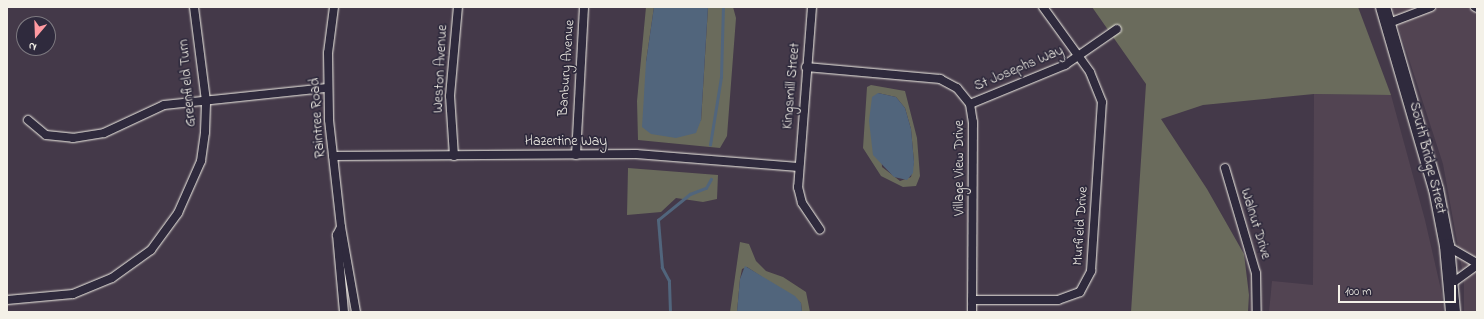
<!DOCTYPE html>
<html>
<head>
<meta charset="utf-8">
<style>
	body { margin:0 }
	#map { position:relative; width:1484px; height:319px; overflow:hidden; background:#443949; font-family:"Indie Flower",sans-serif }
	div>[style] { position:absolute }
	.built>* { inset:0; background:#524452 }
	.green>* { inset:0; background:#6a6b5c }
	.water>* { inset:0; background:#51657c }
	.stream>* { height:2.5px; margin:-1.25px; padding:0 1.25px; transform-origin:1.25px; border-radius:1.25px; background:#51657c }
	.roads { filter:drop-shadow(0 0 1px #f4f1e8) drop-shadow(0 0 1px #f4f1e8) }
	.street>* { height:8px; margin:-4px; padding:0 4px; transform-origin:4px; border-radius:4px; background:#2f2a3d }
	.highway>* { height:14px; margin:-7px; padding:0 7px; transform-origin:7px; border-radius:7px; background:#2f2a3d }
	span { translate:-50% -50%; white-space:nowrap; text-align:center; line-height:1.15; -webkit-text-stroke:3.5px #2f2a3d; paint-order:stroke }
	.street-label { font-size:14px; color:#f4f1e8 }
	.frame { position:absolute; inset:0; border:8px solid #f4f1e8; pointer-events:none }
	.north { position:absolute; left:16px; top:16px; width:40px; height:40px; box-sizing:border-box; background:#2f2a3d; border:1px solid #7e7a81; border-radius:50%; rotate:199deg; font-size:11px; font-weight:700; line-height:16px; text-align:center; color:#f4f1e8 }
	.north::after { content:''; display:block; margin:auto; width:14px; height:18px; background:#ff9aa2; clip-path:polygon(50% 0,100% 100%,50% 72%,0 100%) }
	.scale { position:absolute; left:1338px; top:285px; width:118px; height:18px; box-sizing:border-box; border:2px solid #f4f1e8; border-top:0; padding-left:5px; font-size:12px; line-height:14px; white-space:nowrap; color:#f4f1e8; -webkit-text-stroke:3px #2f2a3d; paint-order:stroke }
</style>
</head>
<body>
<div id="map">
	<div class="built">
		<div style="clip-path:polygon(1392px 7px,1477px 7px,1477px 312px,1464px 312px,1464px 280px,1443px 164px)"></div>
		<div style="clip-path:polygon(1314px 94px,1391px 95px,1425px 220px,1442px 294px,1443px 312px,1269px 312px,1272px 281px,1313px 285px)"></div>
	</div>
	<div class="green">
		<div style="clip-path:polygon(646px 7px,654px 7px,646px 62px,701px 121px,708px 7px,733px 7px,736px 18px,727px 136px,720px 148px,638px 140px,637px 101px)"></div>
		<div style="clip-path:polygon(1092px 7px,1358px 7px,1391px 95px,1314px 94px,1203px 105px,1161px 119px,1207px 189px,1244px 254px,1249px 295px,1248px 312px,1131px 312px,1146px 84px)"></div>
		<div style="clip-path:polygon(evenodd,871px 85px,905px 91px,917px 138px,920px 176px,916px 186px,903px 187px,881px 176px,863px 148px,867px 87px,871px 85px,878px 93px,896px 97px,905px 108px,911px 129px,914px 162px,911px 177px,900px 181px,882px 167px,878px 93px)"></div>
		<div style="clip-path:polygon(628px 168px,718px 175px,717px 199px,703px 202px,676px 198px,661px 212px,627px 215px)"></div>
		<div style="clip-path:polygon(740px 242px,749px 244px,756px 261px,766px 271px,783px 277px,806px 292px,810px 312px,802px 312px,801px 303px,747px 267px,742px 269px,740px 279px,737px 312px,730px 312px)"></div>
	</div>
	<div class="water">
		<div style="clip-path:polygon(654px 7px,708px 7px,701px 120px,696px 133px,676px 138px,651px 134px,642px 127px,646px 62px)"></div>
		<div style="clip-path:polygon(878px 93px,896px 97px,905px 108px,911px 129px,914px 162px,913px 173px,907px 180px,894px 177px,873px 155px,869px 121px,872px 97px)"></div>
		<div style="clip-path:polygon(745px 266px,795px 296px,801px 303px,802px 312px,737px 312px,740px 279px)"></div>
	</div>
	<div class="stream">
		<div style="left:710px;top:145px;width:69px;rotate:-80.8deg"></div>
		<div style="left:721px;top:77px;width:70px;rotate:-88.4deg"></div>
		<div style="left:670px;top:312px;width:31px;rotate:-92deg"></div>
		<div style="left:669px;top:281px;width:15px;rotate:-118deg"></div>
		<div style="left:662px;top:268px;width:48px;rotate:-94.8deg"></div>
		<div style="left:658px;top:220px;width:41px;rotate:-39.1deg"></div>
		<div style="left:690px;top:194px;width:17px;rotate:-21deg"></div>
		<div style="left:706px;top:188px;width:10px;rotate:-61deg"></div>
	</div>
	<div class="roads">
		<div class="street">
			<div style="left:334px;top:7px;width:46px;rotate:97.4deg"></div>
			<div style="left:328px;top:53px;width:67px;rotate:89.1deg"></div>
			<div style="left:329px;top:120px;width:108px;rotate:83.6deg"></div>
			<div style="left:341px;top:227px;width:86px;rotate:80deg"></div>
			<div style="left:812px;top:7px;width:181px;rotate:94.4deg"></div>
			<div style="left:798px;top:187px;width:16px;rotate:76deg"></div>
			<div style="left:802px;top:203px;width:32px;rotate:56deg"></div>
			<div style="left:1475px;top:7px;width:2px;rotate:27deg"></div>
			<div style="left:1389px;top:23px;width:45px;rotate:-20.9deg"></div>
			<div style="left:806px;top:67px;width:135px;rotate:5.1deg"></div>
			<div style="left:940px;top:79px;width:19px;rotate:28deg"></div>
			<div style="left:957px;top:88px;width:21px;rotate:51deg"></div>
			<div style="left:970px;top:104px;width:18px;rotate:81deg"></div>
			<div style="left:973px;top:122px;width:190px;rotate:90.3deg"></div>
			<div style="left:970px;top:104px;width:103px;rotate:-22.3deg"></div>
			<div style="left:1065px;top:65px;width:63px;rotate:-34.7deg"></div>
			<div style="left:28px;top:120px;width:23px;rotate:40deg"></div>
			<div style="left:46px;top:135px;width:27px;rotate:6deg"></div>
			<div style="left:73px;top:138px;width:31px;rotate:-9deg"></div>
			<div style="left:104px;top:133px;width:66px;rotate:-25deg"></div>
			<div style="left:164px;top:105px;width:164px;rotate:-6deg"></div>
			<div style="left:576px;top:155px;width:148px;rotate:-86.9deg"></div>
			<div style="left:333px;top:156px;width:303px;rotate:-0.4deg"></div>
			<div style="left:636px;top:154px;width:163px;rotate:4.6deg"></div>
			<div style="left:454px;top:156px;width:60px;rotate:-93.8deg"></div>
			<div style="left:450px;top:96px;width:89px;rotate:-84.9deg"></div>
			<div style="left:1225px;top:168px;width:109px;rotate:73.6deg"></div>
			<div style="left:1256px;top:273px;width:39px;rotate:89deg"></div>
			<div style="left:341px;top:227px;width:9px;rotate:117deg"></div>
			<div style="left:337px;top:235px;width:77px;rotate:84.8deg"></div>
			<div style="left:1447px;top:246px;width:34px;rotate:30deg"></div>
			<div style="left:1451px;top:284px;width:32px;rotate:-36deg"></div>
			<div style="left:7px;top:300px;width:66px;rotate:-5.2deg"></div>
			<div style="left:73px;top:294px;width:42px;rotate:-22.3deg"></div>
			<div style="left:112px;top:278px;width:48px;rotate:-35.7deg"></div>
			<div style="left:151px;top:250px;width:46px;rotate:-53.9deg"></div>
			<div style="left:178px;top:213px;width:57px;rotate:-66.1deg"></div>
			<div style="left:201px;top:161px;width:29px;rotate:-82deg"></div>
			<div style="left:205px;top:132px;width:31px;rotate:-88deg"></div>
			<div style="left:206px;top:101px;width:95px;rotate:-97.3deg"></div>
			<div style="left:972px;top:300px;width:86px"></div>
			<div style="left:1058px;top:300px;width:23px;rotate:-20deg"></div>
			<div style="left:1080px;top:292px;width:24px;rotate:-62deg"></div>
			<div style="left:1091px;top:271px;width:169px;rotate:-86.3deg"></div>
			<div style="left:1102px;top:102px;width:32px;rotate:-112deg"></div>
			<div style="left:1090px;top:72px;width:80px;rotate:-125.9deg"></div>
		</div>
		<div class="highway">
			<div style="left:1383px;top:7px;width:190px;rotate:73.8deg"></div>
			<div style="left:1436px;top:189px;width:58px;rotate:79.1deg"></div>
			<div style="left:1447px;top:246px;width:66px;rotate:84.8deg"></div>
		</div>
	</div>
	<div class="street-label">
		<span style="left:567px;top:68px;rotate:-86deg">Banbury Avenue</span>
		<span style="left:441px;top:69px;rotate:-87deg">Weston Avenue</span>
		<span style="left:1019px;top:69px;rotate:-23deg">St Josephs Way</span>
		<span style="left:188px;top:83px;rotate:-95deg">Greenfield Turn</span>
		<span style="left:792px;top:86px;rotate:-85deg">Kingsmill Street</span>
		<span style="left:318px;top:118px;rotate:-94deg">Raintree Road</span>
		<span style="left:566px;top:142px">Hazertine Way</span>
		<span style="left:1427px;top:158px;rotate:76deg">South Bridge Street</span>
		<span style="left:960px;top:168px;rotate:-90deg">Village View Drive</span>
		<span style="left:1255px;top:224px;rotate:73deg">Walnut Drive</span>
		<span style="left:1081px;top:226px;rotate:-86deg">Murfield Drive</span>
	</div>
	<div class="frame"></div>
	<div class="north">N</div>
	<div class="scale">100 m</div>
</div>
</body>
</html>
